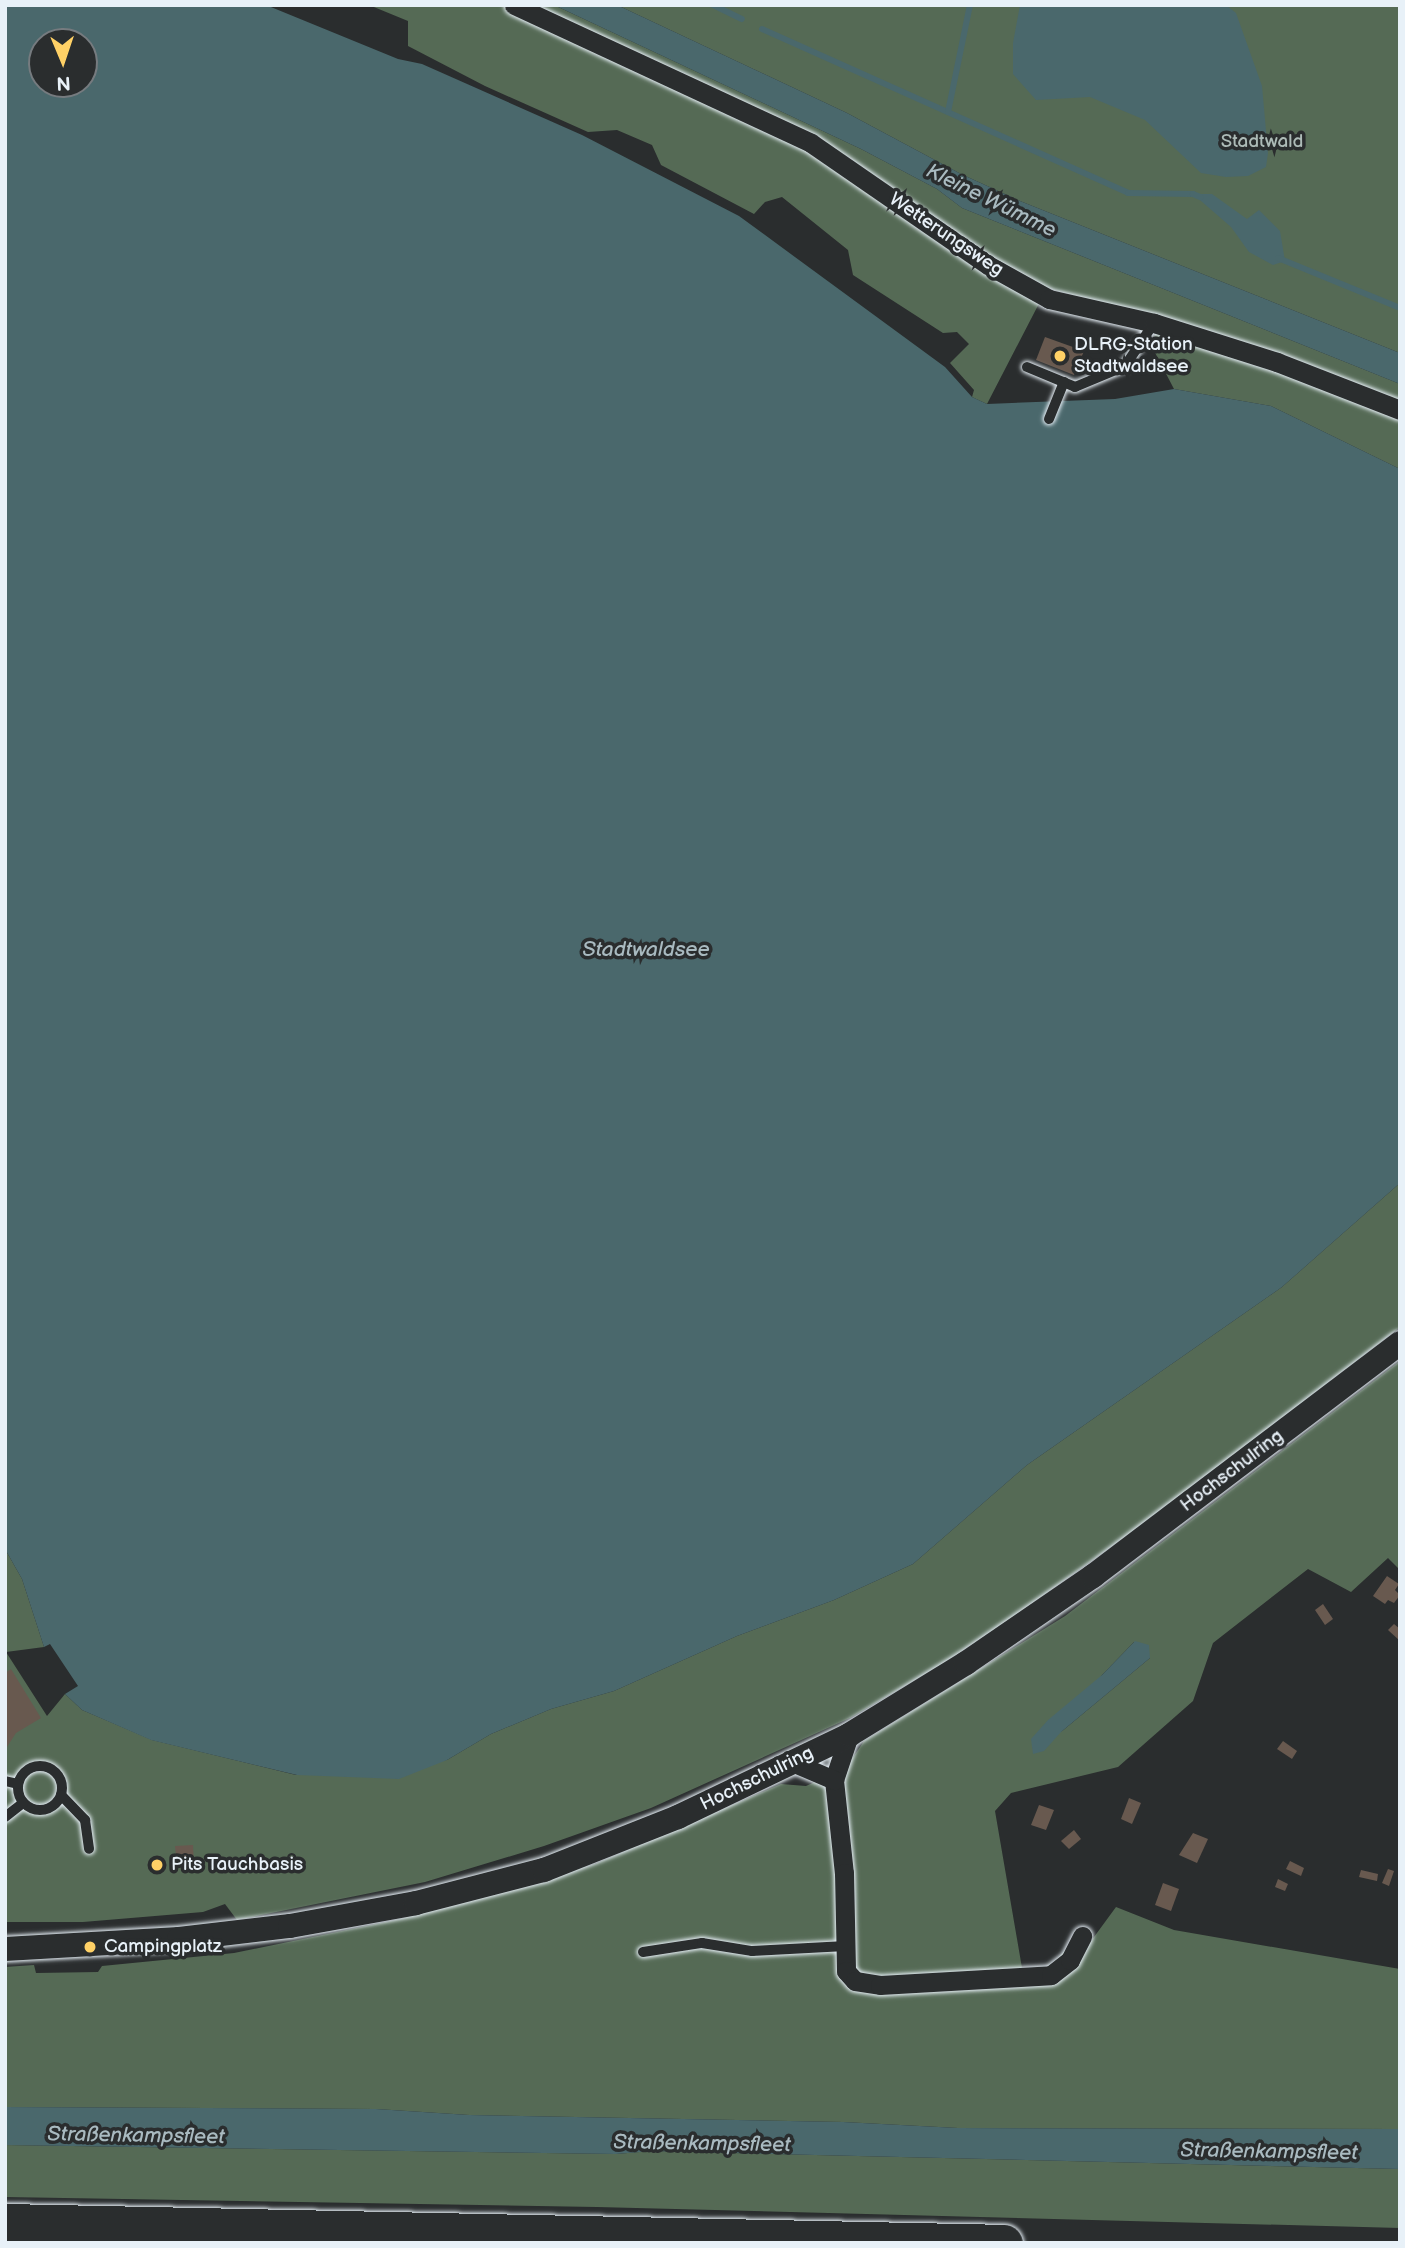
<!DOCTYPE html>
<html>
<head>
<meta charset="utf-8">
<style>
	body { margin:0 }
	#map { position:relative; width:1405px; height:2248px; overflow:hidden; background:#2a2d2e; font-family:"Balsamiq Sans",sans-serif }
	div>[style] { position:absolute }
	.green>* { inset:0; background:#556a55 }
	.water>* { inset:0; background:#4a686c }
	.stream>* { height:6px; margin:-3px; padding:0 3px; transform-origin:3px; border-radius:3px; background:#4a686c }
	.building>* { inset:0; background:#68594f }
	.roads { filter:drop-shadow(0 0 2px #e8f1f8) drop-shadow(0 0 2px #e8f1f8) }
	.service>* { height:10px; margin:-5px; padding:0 5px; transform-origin:5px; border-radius:5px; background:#2a2d2e }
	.service>.ring { margin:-5px; padding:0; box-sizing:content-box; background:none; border:10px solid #2a2d2e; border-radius:50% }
	.minor>* { height:19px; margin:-9.5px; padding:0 9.5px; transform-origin:9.5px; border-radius:9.5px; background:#2a2d2e }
	.tertiary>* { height:24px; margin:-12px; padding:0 12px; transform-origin:12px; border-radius:12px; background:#2a2d2e }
	.motorway>* { height:37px; margin:-18.5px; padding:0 18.5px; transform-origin:18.5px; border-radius:18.5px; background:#2a2d2e }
	.dots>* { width:19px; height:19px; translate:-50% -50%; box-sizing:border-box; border:4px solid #2a2d2e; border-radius:50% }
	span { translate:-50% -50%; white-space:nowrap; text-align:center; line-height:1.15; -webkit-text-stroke:7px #2a2d2e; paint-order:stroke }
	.park-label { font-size:19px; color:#adbbb7 }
	.street-label { font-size:19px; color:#e8f1f8 }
	.poi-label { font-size:19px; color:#e8f1f8 }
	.left { translate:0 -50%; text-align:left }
	.water-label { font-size:21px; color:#a9bac0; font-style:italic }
	.frame { position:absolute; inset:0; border:7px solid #e8f1f8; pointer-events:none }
	.north { position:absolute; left:28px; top:28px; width:70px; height:70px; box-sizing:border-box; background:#2a2d2e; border:2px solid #767b7f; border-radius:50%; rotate:178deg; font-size:19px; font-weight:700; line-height:28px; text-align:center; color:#e8f1f8 }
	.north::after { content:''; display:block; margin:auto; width:24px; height:32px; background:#ffd166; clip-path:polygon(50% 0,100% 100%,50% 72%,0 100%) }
</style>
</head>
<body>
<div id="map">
	<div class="green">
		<div style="clip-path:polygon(369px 5px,554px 5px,861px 149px,937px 189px,962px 208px,1400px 384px,1400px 469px,1271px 406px,1174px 389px,1151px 345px,1161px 319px,1047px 288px,987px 404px,972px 397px,974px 390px,950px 363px,969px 344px,957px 332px,943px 333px,853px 275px,848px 250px,782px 197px,765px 202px,754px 214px,661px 165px,652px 145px,617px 130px,588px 132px,485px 86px,408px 46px,408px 21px)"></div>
		<div style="clip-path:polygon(617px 5px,1400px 5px,1400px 353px,1020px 201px,961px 174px,847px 113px)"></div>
		<div style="clip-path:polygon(1400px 1183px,1400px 1327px,1164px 1509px,1010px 1619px,942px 1664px,850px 1718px,651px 1808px,544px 1846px,425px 1882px,237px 1920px,225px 1904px,203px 1912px,83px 1922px,5px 1922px,5px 1549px,22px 1579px,44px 1647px,6px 1652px,47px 1716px,65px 1694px,82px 1710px,152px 1740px,296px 1775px,447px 1760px,491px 1734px,551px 1709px,614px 1691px,737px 1636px,834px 1600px,913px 1564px,1027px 1465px,1282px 1287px)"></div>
		<div style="clip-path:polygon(evenodd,1400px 1361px,1400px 1570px,1388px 1558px,1351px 1592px,1308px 1569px,1213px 1643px,1193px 1701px,1118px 1767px,1011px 1793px,995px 1811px,1022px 1968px,1048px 1969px,1067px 1948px,1083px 1952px,1116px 1907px,1174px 1930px,1400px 1969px,1400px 2129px,958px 2128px,843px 2122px,469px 2115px,376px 2109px,5px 2107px,5px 1967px,34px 1965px,36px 1973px,98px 1972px,102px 1966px,234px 1953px,400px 1919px,595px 1864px,781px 1784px,806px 1786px,846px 1768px,864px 1741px,1065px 1616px,1400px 1361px,1134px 1642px,1150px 1658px,1061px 1732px,1102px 1675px,1134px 1642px)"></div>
		<div style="clip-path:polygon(5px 2145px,616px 2154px,651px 2151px,1400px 2169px,1400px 2228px,597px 2207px,5px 2197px)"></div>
	</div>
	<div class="water">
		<div style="clip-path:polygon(evenodd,5px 5px,266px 5px,398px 59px,422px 64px,582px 135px,739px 216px,945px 367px,972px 397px,987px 404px,1115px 399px,1174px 389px,1271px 406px,1400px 469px,1400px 1183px,1282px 1287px,1027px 1465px,913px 1564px,834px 1600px,737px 1636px,614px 1691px,551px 1709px,491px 1734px,447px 1760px,399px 1779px,297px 1775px,151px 1740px,82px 1710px,65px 1694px,78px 1686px,50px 1644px,44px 1647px,22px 1579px,5px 1549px,5px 5px,42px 42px,84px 42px,84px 84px,42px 84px,42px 42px)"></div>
		<div style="clip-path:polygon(554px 5px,617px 5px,847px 113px,961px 174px,1020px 201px,1400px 353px,1400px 384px,962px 208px,937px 189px,861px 149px)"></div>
		<div style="clip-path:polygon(1020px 5px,1226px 5px,1236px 13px,1262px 86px,1268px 153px,1266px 167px,1248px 176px,1226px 177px,1201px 173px,1145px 120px,1090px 97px,1036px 100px,1013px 74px,1013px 43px)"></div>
		<div style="clip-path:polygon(1193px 194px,1212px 194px,1247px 219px,1259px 210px,1280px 231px,1285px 261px,1273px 265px,1249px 252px,1231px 227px)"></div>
		<div style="clip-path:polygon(1135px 1641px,1149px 1645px,1150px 1658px,1061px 1732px,1044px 1751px,1033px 1754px,1031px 1739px,1048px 1720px,1102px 1675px)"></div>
		<div style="clip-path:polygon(5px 2107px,376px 2109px,469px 2115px,843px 2122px,958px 2128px,1400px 2129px,1400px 2169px,651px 2151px,616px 2154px,5px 2145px)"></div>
	</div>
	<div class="stream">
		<div style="left:713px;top:5px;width:32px;rotate:26deg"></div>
		<div style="left:762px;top:29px;width:401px;rotate:24.1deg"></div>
		<div style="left:1128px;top:193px;width:65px;rotate:0.9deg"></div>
		<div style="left:1193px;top:194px;width:8px;rotate:23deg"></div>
		<div style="left:948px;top:112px;width:109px;rotate:-78.4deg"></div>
		<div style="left:1278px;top:258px;width:132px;rotate:22.3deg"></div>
	</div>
	<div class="building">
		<div style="clip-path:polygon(1045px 337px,1084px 351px,1074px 375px,1036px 360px)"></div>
		<div style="clip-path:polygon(1387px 1576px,1399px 1584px,1395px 1590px,1400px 1595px,1394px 1603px,1388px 1600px,1385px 1604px,1373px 1596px)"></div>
		<div style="clip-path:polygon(1323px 1604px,1333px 1619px,1325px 1625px,1315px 1610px)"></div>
		<div style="clip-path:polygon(1394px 1624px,1400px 1629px,1400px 1641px,1388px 1630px)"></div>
		<div style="clip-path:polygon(11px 1669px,41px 1718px,16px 1733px,5px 1750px,5px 1673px)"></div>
		<div style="clip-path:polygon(1283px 1741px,1297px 1751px,1292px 1759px,1277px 1749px)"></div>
		<div style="clip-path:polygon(1129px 1798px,1141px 1803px,1132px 1824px,1121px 1819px)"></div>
		<div style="clip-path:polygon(1039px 1805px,1054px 1810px,1046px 1830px,1031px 1825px)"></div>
		<div style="clip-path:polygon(1074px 1830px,1081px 1839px,1069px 1849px,1061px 1841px)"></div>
		<div style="clip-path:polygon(1193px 1833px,1208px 1839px,1197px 1863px,1179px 1855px)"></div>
		<div style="clip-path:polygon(193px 1845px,194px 1865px,177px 1866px,175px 1846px)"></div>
		<div style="clip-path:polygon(165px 1861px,166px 1867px,148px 1869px,148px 1862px)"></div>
		<div style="clip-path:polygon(1290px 1861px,1304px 1868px,1301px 1876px,1286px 1869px)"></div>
		<div style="clip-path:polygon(1388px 1869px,1394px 1871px,1389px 1886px,1382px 1883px)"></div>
		<div style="clip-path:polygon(1361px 1870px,1378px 1874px,1377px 1881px,1359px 1877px)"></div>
		<div style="clip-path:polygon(1278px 1879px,1288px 1884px,1285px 1891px,1275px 1887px)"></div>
		<div style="clip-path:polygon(1163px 1883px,1179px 1889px,1171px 1911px,1155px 1905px)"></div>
	</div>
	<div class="roads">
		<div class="service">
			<div style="left:1027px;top:367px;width:52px;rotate:22.6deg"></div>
			<div style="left:1075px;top:387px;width:54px;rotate:-22.8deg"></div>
			<div style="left:1125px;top:366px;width:52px;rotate:-56deg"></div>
			<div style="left:1049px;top:419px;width:40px;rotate:-68deg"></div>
			<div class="ring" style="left:18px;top:1766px;width:34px;height:34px"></div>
			<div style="left:5px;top:1781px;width:13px;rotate:13deg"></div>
			<div style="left:61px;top:1795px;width:35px;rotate:46deg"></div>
			<div style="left:85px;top:1820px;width:29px;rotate:82deg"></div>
			<div style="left:5px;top:1817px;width:23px;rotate:-38deg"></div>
			<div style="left:643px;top:1952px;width:60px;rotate:-8.7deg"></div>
			<div style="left:702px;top:1943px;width:51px;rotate:9.1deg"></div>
			<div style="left:752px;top:1951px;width:94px;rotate:-3deg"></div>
		</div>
		<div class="minor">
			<div style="left:514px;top:5px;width:327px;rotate:24.9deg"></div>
			<div style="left:811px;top:143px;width:215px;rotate:34.6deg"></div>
			<div style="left:988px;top:265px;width:70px;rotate:29.1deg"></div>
			<div style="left:1049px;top:299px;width:108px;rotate:12.9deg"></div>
			<div style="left:1154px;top:323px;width:129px;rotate:17.6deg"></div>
			<div style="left:1277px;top:362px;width:132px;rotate:21.3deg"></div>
			<div style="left:849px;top:1735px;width:47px;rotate:108.4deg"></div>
			<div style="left:834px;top:1780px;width:94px;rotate:83.9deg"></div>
			<div style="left:844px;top:1873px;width:98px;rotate:88.8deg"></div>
			<div style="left:846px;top:1971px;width:13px;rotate:48deg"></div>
			<div style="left:855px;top:1981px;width:25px;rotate:9deg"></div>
			<div style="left:880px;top:1985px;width:171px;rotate:-3.3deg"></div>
			<div style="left:1051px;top:1975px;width:24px;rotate:-38deg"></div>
			<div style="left:1070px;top:1960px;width:27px;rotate:-63deg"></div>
			<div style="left:792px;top:1762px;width:46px;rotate:23.2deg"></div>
		</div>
		<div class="tertiary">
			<div style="left:5px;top:1949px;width:174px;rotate:-3.3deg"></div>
			<div style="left:179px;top:1939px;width:112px;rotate:-6.7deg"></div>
			<div style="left:290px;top:1926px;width:128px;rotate:-10.3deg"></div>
			<div style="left:416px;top:1903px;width:132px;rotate:-14.5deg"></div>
			<div style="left:544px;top:1870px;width:144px;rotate:-21.6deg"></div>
			<div style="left:678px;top:1817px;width:190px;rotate:-25.6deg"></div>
			<div style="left:849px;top:1735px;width:137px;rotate:-31.6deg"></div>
			<div style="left:966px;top:1663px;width:154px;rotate:-34.4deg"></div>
			<div style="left:1093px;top:1576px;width:385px;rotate:-37.2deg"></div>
		</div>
		<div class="motorway">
			<div style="left:5px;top:2222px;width:999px;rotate:1.2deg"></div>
		</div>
	</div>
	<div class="dots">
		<div style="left:1060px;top:356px;background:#ffd166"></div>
		<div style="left:157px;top:1865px;background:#ffd166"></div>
		<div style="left:90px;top:1947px;background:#ffd166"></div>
	</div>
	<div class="park-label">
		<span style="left:1262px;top:142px">Stadtwald</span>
	</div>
	<div class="street-label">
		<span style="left:946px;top:235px;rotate:34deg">Wetterungsweg</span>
		<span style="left:1232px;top:1471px;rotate:-37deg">Hochschulring</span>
		<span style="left:757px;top:1779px;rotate:-26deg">Hochschulring</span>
	</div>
	<div class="poi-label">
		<span class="left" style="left:1074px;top:356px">DLRG-Station<br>Stadtwaldsee</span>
		<span class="left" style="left:171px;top:1865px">Pits Tauchbasis</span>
		<span class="left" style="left:104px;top:1947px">Campingplatz</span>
	</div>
	<div class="water-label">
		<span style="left:991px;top:201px;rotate:26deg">Kleine Wümme</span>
		<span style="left:646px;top:950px">Stadtwaldsee</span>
		<span style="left:136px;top:2136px;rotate:1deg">Straßenkampsfleet</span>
		<span style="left:702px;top:2144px;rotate:1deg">Straßenkampsfleet</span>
		<span style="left:1269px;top:2152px;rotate:1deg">Straßenkampsfleet</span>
	</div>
	<div class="frame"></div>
	<div class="north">N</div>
</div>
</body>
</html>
